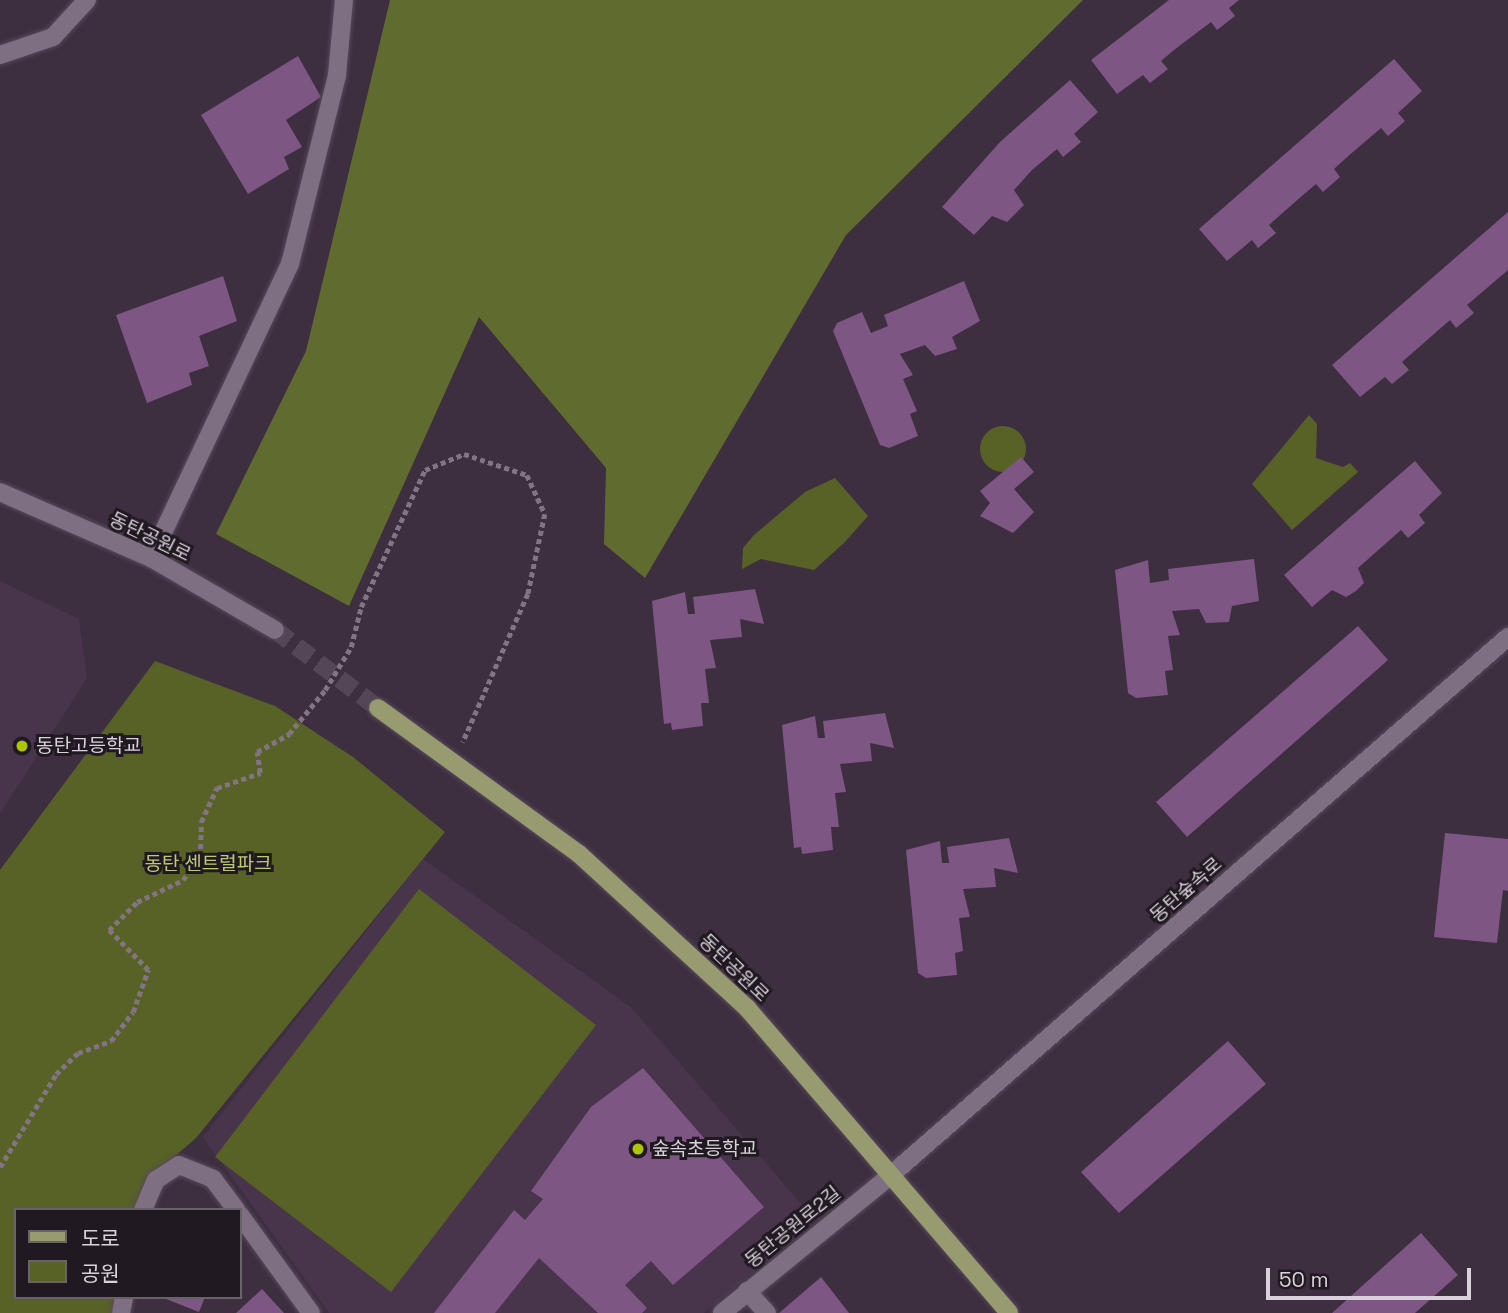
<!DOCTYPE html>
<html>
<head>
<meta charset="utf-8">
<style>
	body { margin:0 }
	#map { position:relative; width:1508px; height:1313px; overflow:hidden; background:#3d2e40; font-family:"Space Grotesk","Noto Sans KR",sans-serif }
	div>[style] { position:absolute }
	.built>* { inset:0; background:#48354c }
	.green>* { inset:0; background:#586227 }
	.round { border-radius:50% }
	.forest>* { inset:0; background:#606b2f }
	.building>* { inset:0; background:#7d5684 }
	.major-tunnel>* { height:18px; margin-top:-9px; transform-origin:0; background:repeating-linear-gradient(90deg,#544657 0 18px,transparent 0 27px) }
	.path>* { height:4.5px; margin-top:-2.25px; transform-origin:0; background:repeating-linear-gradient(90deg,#817483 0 5px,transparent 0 8.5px) }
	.roads { filter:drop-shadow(0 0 2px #574a59) drop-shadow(0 0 2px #574a59) }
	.minor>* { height:18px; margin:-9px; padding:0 9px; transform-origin:9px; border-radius:9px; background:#7f6f83 }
	.major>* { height:18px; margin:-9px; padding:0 9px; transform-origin:9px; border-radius:9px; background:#989b70 }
	.dots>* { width:19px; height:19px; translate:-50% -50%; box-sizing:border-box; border:4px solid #201921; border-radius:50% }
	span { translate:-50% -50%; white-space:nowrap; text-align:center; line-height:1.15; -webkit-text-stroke:6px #201921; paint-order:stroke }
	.street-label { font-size:19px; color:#d9d0db }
	.poi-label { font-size:19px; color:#d9d0db }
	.left { translate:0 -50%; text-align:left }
	.park-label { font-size:19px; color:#bbcb73 }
	.legend { position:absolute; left:14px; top:1208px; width:228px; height:91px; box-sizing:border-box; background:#201921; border:2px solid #6a626b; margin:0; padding:9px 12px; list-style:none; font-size:21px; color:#d9d0db }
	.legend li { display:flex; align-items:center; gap:14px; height:35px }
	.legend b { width:35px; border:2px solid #6a626b }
	.scale { position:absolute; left:1266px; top:1268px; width:205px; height:32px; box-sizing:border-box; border:4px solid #d9d0db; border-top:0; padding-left:9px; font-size:21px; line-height:24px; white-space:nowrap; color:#d9d0db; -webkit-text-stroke:5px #201921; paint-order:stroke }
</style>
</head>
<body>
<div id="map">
	<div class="built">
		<div style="clip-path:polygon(0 581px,79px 619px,87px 678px,0 814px)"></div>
		<div style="clip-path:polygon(423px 859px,632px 1008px,815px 1220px,704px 1313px,329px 1313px,203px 1137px)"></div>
	</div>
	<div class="green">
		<div style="clip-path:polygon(1309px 415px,1317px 424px,1316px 458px,1343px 467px,1350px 463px,1358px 472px,1292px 530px,1252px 484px)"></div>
		<div class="round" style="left:980px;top:426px;width:46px;height:46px"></div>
		<div style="clip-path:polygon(835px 478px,868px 516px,845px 542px,814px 570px,761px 559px,742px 569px,743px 548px,754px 535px,805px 492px)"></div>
		<div style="clip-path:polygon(155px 661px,275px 706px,353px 757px,445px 832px,196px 1138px,150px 1178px,135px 1210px,16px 1210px,16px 1297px,117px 1297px,113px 1313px,0 1313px,0 870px)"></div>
		<div style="clip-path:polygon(419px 889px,596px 1025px,391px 1292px,215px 1157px)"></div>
	</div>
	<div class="forest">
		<div style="clip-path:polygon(390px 0,1083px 0,846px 235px,645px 578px,604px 544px,606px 468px,479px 317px,349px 606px,216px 534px,306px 351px)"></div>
	</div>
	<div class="building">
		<div style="clip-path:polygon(1169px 0,1239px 0,1229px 8px,1235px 16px,1217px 30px,1211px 22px,1174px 50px,1161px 61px,1168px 69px,1150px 83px,1143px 75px,1117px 94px,1091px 60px)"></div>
		<div style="clip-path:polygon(298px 56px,321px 97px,286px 120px,302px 147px,284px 157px,289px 169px,248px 194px,201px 115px)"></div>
		<div style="clip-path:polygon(1394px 59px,1422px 91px,1398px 113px,1405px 121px,1388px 136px,1381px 128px,1346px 158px,1334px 169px,1340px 177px,1323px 192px,1316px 184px,1303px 195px,1269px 225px,1276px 233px,1258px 248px,1252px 240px,1227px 261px,1199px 229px)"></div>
		<div style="clip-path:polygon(1070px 80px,1098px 112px,1074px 134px,1081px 142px,1063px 157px,1057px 149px,1032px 170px,1014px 190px,1024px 205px,1007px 222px,992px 216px,974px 235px,942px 207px,1000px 142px)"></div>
		<div style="clip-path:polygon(1508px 212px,1508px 270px,1467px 305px,1474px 313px,1456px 328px,1450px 320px,1402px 362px,1409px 370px,1392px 384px,1385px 377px,1360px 397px,1332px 365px)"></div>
		<div style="clip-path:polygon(223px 276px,237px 321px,199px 336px,209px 366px,189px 373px,192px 385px,147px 403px,116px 315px)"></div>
		<div style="clip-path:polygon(964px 281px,980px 321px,952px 337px,957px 349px,935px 356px,925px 345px,900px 354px,913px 375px,903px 379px,917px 411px,910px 414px,918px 436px,889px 448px,880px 445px,833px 331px,837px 323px,862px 312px,871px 333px,888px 326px,884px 315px)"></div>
		<div style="clip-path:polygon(1021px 457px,1034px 472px,1014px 489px,1034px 512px,1013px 533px,980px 516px,990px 503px,980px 491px)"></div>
		<div style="clip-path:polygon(1415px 461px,1442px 493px,1419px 515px,1425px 523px,1408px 538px,1401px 530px,1358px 568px,1364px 583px,1356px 591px,1346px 597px,1332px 590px,1312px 607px,1284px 575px)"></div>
		<div style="clip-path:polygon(1254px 559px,1259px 601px,1232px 606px,1229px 622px,1206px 623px,1199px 609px,1172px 611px,1180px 635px,1168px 636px,1173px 670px,1165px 671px,1168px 695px,1136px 698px,1128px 693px,1115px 570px,1148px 560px,1150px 583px,1169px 580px,1168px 569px)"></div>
		<div style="clip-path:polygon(755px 589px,764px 624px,740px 619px,742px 637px,710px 640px,716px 668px,705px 669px,709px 703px,701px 703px,703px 726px,672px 730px,671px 723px,664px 724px,652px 601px,685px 592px,688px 614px,695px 614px,693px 597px)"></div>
		<div style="clip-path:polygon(1358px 626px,1388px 660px,1187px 837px,1156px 802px)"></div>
		<div style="clip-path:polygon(885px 713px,894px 748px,870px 743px,872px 761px,840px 764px,846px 792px,835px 793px,839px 827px,831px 827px,833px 850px,802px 854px,801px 847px,794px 848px,782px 725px,815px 716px,818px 738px,825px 738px,823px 721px)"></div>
		<div style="clip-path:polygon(1445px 833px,1508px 839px,1508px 891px,1503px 890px,1497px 943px,1434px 937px)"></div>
		<div style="clip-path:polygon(1009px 838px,1018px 873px,994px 868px,996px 887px,963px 889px,970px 917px,959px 918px,963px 951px,955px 953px,957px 975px,926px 978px,918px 973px,906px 850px,940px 841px,942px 863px,949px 863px,947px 847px)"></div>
		<div style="clip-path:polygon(1228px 1041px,1266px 1084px,1119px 1213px,1081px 1172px)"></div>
		<div style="clip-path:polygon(643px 1068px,764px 1207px,673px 1285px,651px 1261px,625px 1285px,647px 1308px,642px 1313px,598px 1313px,539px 1258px,495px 1313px,434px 1313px,514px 1210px,525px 1220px,543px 1199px,531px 1191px,591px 1107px)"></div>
		<div style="clip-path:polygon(1421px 1233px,1458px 1275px,1415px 1313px,1332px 1313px)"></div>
		<div style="clip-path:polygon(821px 1277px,849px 1313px,779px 1313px)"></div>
		<div style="clip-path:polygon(262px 1289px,284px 1313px,236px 1313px)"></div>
		<div style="clip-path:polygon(161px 1297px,205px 1297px,199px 1312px)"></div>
	</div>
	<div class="major-tunnel">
		<div style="left:275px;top:630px;width:129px;rotate:37.1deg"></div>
	</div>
	<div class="path">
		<div style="left:0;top:1167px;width:109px;rotate:-58.9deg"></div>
		<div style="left:56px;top:1074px;width:30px;rotate:-44deg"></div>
		<div style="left:78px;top:1053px;width:35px;rotate:-20deg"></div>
		<div style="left:111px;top:1041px;width:36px;rotate:-53deg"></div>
		<div style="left:133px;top:1012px;width:45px;rotate:-70.3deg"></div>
		<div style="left:148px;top:970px;width:56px;rotate:-134.3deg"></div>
		<div style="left:109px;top:930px;width:40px;rotate:-45deg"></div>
		<div style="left:137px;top:902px;width:51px;rotate:-25.6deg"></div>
		<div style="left:183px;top:880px;width:29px;rotate:-54deg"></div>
		<div style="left:200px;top:857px;width:35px;rotate:-88deg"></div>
		<div style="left:201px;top:822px;width:38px;rotate:-65deg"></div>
		<div style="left:217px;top:788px;width:46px;rotate:-19.2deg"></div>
		<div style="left:260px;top:773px;width:21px;rotate:-98deg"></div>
		<div style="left:257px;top:752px;width:37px;rotate:-29deg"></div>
		<div style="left:289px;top:734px;width:57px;rotate:-50.7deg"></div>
		<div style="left:325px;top:690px;width:50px;rotate:-58.8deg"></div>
		<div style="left:351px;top:647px;width:41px;rotate:-76deg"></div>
		<div style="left:361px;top:607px;width:151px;rotate:-65deg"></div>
		<div style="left:425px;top:470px;width:42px;rotate:-22.3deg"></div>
		<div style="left:464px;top:454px;width:66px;rotate:18.4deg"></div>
		<div style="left:527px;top:475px;width:43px;rotate:65.2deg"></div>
		<div style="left:545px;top:514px;width:82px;rotate:102deg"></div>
		<div style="left:528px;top:594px;width:162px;rotate:113.7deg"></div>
	</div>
	<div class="roads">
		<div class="minor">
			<div style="left:0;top:55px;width:56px;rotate:-18.8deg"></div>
			<div style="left:53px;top:37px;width:50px;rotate:-47.4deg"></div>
			<div style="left:0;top:492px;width:165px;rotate:23.6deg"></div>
			<div style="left:151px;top:558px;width:143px;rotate:30.1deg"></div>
			<div style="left:151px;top:558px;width:325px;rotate:-64.7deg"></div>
			<div style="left:290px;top:264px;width:195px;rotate:-76deg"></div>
			<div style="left:337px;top:75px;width:75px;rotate:-84.7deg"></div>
			<div style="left:143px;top:1210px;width:33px;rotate:-67deg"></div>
			<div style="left:156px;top:1180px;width:27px;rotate:-33deg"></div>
			<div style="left:179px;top:1165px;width:37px;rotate:22deg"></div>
			<div style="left:213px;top:1179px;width:39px;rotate:53deg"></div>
			<div style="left:240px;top:1215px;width:121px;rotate:54.1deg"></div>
			<div style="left:747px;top:1291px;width:30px;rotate:48deg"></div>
			<div style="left:121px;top:1313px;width:16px;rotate:-79deg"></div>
			<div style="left:722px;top:1313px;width:218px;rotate:-39.2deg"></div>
			<div style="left:891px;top:1175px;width:819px;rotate:-41.09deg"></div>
		</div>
		<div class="major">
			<div style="left:378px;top:708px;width:248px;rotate:36deg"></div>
			<div style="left:579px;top:854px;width:228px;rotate:42.5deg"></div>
			<div style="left:747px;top:1008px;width:402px;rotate:49.3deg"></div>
		</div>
	</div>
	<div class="dots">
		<div style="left:22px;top:746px;background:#afc504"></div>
		<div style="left:638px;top:1149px;background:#afc504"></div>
	</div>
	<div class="street-label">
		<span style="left:150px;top:537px;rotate:26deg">동탄공원로</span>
		<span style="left:1186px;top:890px;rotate:-41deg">동탄숲속로</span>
		<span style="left:734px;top:968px;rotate:44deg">동탄공원로</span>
		<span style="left:793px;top:1227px;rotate:-39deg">동탄공원로2길</span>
	</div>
	<div class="poi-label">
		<span class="left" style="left:36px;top:746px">동탄고등학교</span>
		<span class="left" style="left:652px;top:1149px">숲속초등학교</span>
	</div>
	<div class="park-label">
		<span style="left:208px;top:864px">동탄 센트럴파크</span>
	</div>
	<ul class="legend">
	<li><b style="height:9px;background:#989b70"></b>도로</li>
	<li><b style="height:19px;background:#586227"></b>공원</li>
	</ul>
	<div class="scale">50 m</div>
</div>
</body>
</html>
